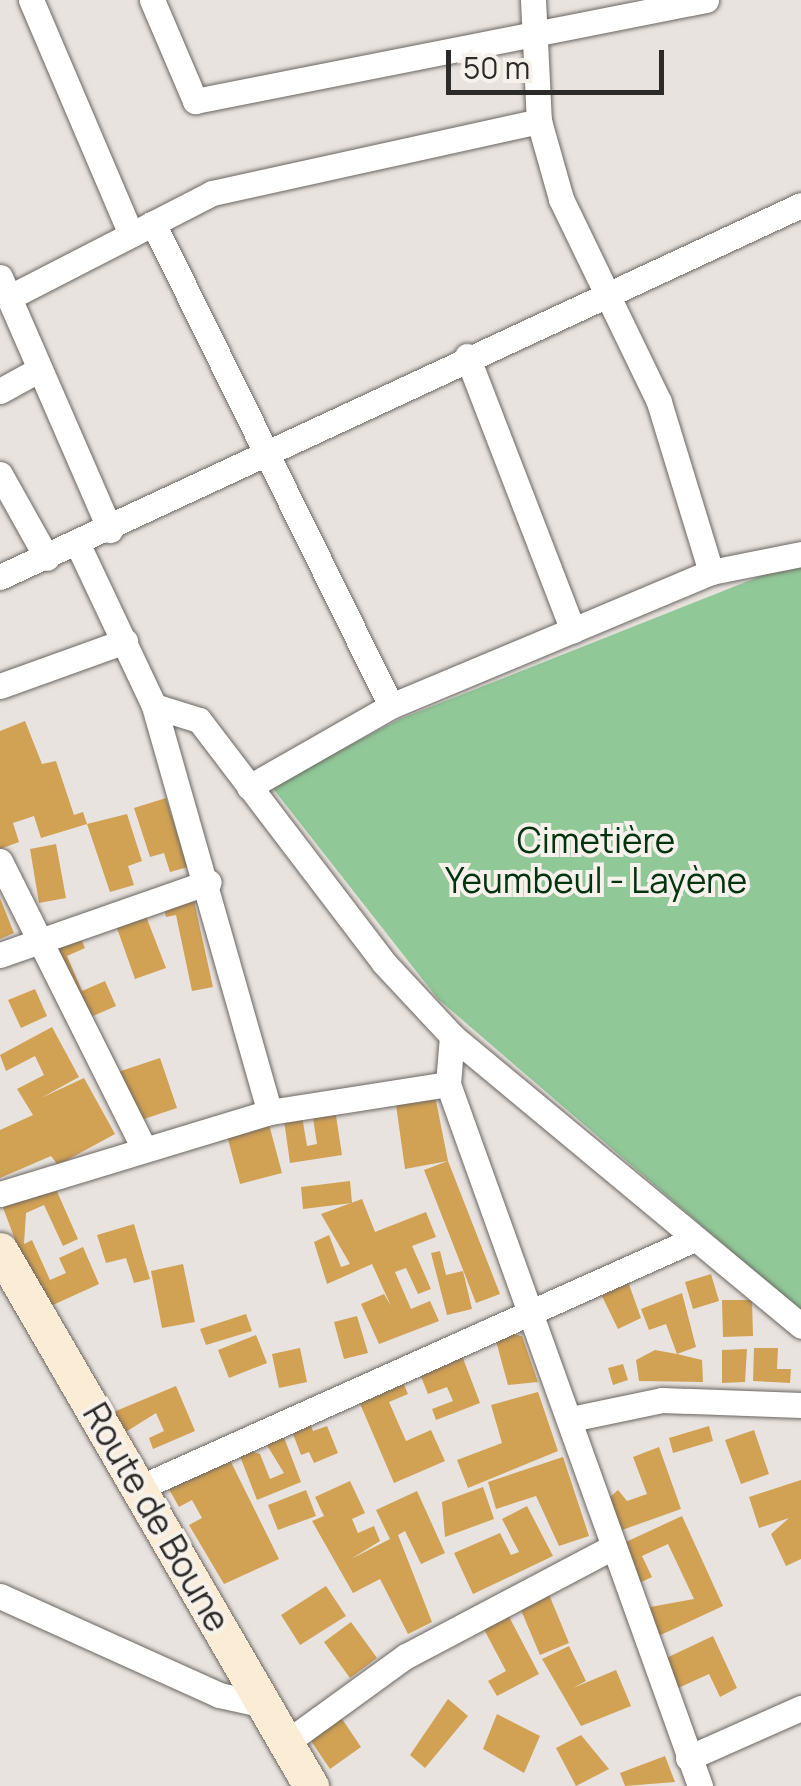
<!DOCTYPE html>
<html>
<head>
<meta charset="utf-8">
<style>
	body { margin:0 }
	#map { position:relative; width:801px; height:1786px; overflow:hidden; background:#e9e3df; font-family:Manrope,sans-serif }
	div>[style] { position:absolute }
	.green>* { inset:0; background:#91c898 }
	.building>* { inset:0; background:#d1a154 }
	.roads { filter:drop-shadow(0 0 2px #6b6662) drop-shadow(0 0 2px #6b6662) }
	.street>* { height:25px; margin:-12.5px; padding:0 12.5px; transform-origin:12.5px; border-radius:12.5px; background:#fff }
	.secondary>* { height:35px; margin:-17.5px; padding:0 17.5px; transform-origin:17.5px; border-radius:17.5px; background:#faecd5 }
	span { translate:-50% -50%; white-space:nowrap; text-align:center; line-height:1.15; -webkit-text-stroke:8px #f7f1ec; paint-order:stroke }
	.park-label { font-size:35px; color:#00340e }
	.street-label { font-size:35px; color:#2d2b29 }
	.scale { position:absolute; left:446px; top:50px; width:218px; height:45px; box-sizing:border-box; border:5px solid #2d2b29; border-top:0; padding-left:12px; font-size:30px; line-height:35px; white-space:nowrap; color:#2d2b29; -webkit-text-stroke:8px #f7f1ec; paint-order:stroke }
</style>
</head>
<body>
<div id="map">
	<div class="green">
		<div style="clip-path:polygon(801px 560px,801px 1311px,438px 999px,271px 786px,400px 719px)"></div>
	</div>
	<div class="building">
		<div style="clip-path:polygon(25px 721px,42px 764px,56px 761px,74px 815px,83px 812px,87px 824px,41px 838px,34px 816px,13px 823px,19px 842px,0 849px,0 731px)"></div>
		<div style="clip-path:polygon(166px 798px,188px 867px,170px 872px,164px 853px,150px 857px,134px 808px)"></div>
		<div style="clip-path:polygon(127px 814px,142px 861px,128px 866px,134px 885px,110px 892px,87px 824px)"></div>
		<div style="clip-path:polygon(56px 844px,66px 898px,39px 903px,30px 849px)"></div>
		<div style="clip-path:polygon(192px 892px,213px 987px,192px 991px,176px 915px,166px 917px,162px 899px)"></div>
		<div style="clip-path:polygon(0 898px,14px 933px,0 939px)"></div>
		<div style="clip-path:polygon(142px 906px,166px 968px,135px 979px,113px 917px)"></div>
		<div style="clip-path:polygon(75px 926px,85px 948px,67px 956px,82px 991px,105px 981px,116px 1006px,84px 1020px,47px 938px)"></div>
		<div style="clip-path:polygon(35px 989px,47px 1016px,21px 1028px,8px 1000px)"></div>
		<div style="clip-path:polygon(52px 1027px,79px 1077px,41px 1098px,84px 1078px,115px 1134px,58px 1165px,51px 1156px,0 1178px,0 1130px,33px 1115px,17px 1089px,44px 1075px,35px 1056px,6px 1071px,0 1055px)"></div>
		<div style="clip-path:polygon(160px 1058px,177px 1108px,132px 1123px,115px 1073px)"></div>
		<div style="clip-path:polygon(434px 1091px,448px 1161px,500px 1294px,476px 1303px,424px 1170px,448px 1161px,405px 1169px,396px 1105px,383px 1108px)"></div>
		<div style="clip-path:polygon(335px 1109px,342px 1155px,290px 1163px,283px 1113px,301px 1110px,307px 1146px,317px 1144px,312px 1112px)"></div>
		<div style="clip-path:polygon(267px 1117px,282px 1173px,240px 1184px,225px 1128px)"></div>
		<div style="clip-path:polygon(51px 1178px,78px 1239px,63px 1246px,44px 1205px,26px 1213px,24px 1244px,32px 1240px,50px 1280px,66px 1273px,59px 1258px,83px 1247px,99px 1284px,42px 1310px,0 1200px)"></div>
		<div style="clip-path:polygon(350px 1181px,352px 1203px,303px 1209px,301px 1187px)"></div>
		<div style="clip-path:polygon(362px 1199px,375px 1232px,426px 1212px,436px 1237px,412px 1246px,431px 1289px,418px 1294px,406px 1268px,395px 1272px,411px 1309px,430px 1301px,439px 1321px,379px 1344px,361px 1304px,384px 1294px,391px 1306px,372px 1264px,327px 1284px,314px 1242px,329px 1235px,341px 1267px,350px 1264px,321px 1214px)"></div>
		<div style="clip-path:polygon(134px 1224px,150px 1279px,134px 1283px,126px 1258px,106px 1263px,97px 1235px)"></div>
		<div style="clip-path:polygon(440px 1251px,446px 1275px,463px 1271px,472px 1309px,447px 1315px,431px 1253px)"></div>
		<div style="clip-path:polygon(183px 1264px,195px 1322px,162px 1328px,151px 1271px)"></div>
		<div style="clip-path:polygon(711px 1274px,719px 1301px,693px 1309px,685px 1282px)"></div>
		<div style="clip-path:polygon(626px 1276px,641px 1318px,618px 1329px,598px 1288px)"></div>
		<div style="clip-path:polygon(682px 1293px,696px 1347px,677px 1354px,702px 1360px,703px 1382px,639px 1381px,636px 1360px,655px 1350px,677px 1354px,666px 1324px,649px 1330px,641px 1309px)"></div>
		<div style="clip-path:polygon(722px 1300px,752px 1300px,753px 1336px,723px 1337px)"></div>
		<div style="clip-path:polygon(246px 1314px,252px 1331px,206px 1345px,200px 1329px)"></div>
		<div style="clip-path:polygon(357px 1316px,368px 1353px,344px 1359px,334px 1322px)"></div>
		<div style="clip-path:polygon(493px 1330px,522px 1336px,538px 1382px,508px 1385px)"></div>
		<div style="clip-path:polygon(256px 1335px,267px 1363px,229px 1378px,218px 1350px)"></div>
		<div style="clip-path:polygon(300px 1348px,307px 1382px,279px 1388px,272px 1354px)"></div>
		<div style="clip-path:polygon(754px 1348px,778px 1348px,777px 1369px,791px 1369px,790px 1383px,753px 1381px)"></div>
		<div style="clip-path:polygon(747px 1349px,745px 1382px,722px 1383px,722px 1350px)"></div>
		<div style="clip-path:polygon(461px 1353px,480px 1403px,436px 1420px,432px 1409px,453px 1401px,447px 1387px,428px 1394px,418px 1369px)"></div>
		<div style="clip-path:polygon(623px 1364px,628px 1380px,613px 1385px,608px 1368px)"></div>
		<div style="clip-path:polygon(399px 1373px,408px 1394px,389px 1402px,406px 1441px,431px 1430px,445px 1461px,394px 1483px,355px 1392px)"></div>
		<div style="clip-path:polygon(176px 1386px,195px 1431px,153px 1449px,149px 1438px,164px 1431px,156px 1413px,121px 1435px,111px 1413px)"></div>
		<div style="clip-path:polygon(538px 1392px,558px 1451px,468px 1488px,457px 1460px,502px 1443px,491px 1405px)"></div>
		<div style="clip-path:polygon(308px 1419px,313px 1431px,327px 1426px,338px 1453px,314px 1463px,309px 1452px,301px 1455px,290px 1426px)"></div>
		<div style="clip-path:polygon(709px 1426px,713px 1441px,673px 1453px,669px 1438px)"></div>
		<div style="clip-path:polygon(280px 1427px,301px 1482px,257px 1500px,236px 1446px,260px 1454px,270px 1479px,284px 1473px,260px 1434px)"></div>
		<div style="clip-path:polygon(754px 1430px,769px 1474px,741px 1484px,725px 1440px)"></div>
		<div style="clip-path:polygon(659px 1447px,681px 1509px,608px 1535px,598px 1508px,618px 1490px,627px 1501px,647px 1494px,633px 1457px)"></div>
		<div style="clip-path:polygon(226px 1452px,279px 1559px,224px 1584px,189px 1525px,202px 1518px,192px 1500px,179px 1507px,166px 1484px)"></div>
		<div style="clip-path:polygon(563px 1457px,589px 1536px,559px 1546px,536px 1496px,496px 1509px,488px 1482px)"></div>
		<div style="clip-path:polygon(801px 1480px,801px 1559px,786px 1566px,771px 1534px,789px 1518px,759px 1528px,749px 1497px)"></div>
		<div style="clip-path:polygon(350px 1481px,365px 1513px,352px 1519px,358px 1533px,374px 1526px,380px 1541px,351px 1559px,390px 1539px,376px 1510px,417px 1491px,445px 1553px,421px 1564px,405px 1531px,398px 1535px,432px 1622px,408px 1634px,380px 1579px,353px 1593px,312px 1521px,324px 1516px,315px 1497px)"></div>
		<div style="clip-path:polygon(483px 1487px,494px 1519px,445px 1537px,442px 1502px)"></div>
		<div style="clip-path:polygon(306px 1490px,316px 1516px,278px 1530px,268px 1505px)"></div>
		<div style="clip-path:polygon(527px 1506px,553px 1556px,473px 1594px,454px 1553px,500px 1533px,511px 1555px,519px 1552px,502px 1519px)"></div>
		<div style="clip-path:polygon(682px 1516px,723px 1606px,652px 1639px,639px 1609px,694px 1599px,668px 1544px,642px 1556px,652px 1577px,633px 1586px,615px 1547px)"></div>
		<div style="clip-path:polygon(326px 1586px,346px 1616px,300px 1645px,281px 1615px)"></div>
		<div style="clip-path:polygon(548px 1592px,569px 1643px,540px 1655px,518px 1603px)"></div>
		<div style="clip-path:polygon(505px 1609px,539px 1674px,497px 1696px,488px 1681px,506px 1671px,480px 1622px)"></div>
		<div style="clip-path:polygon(351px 1622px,377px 1658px,350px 1678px,324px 1642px)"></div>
		<div style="clip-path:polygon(713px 1636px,737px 1688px,720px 1697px,709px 1674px,676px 1689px,662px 1660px)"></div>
		<div style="clip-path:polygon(569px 1646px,586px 1681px,573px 1688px,616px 1670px,631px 1706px,581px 1726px,542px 1659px)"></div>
		<div style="clip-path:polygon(448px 1699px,468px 1716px,425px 1768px,410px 1755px)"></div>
		<div style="clip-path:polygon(338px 1713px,361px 1747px,330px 1769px,307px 1735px)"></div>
		<div style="clip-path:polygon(497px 1714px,540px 1736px,524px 1773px,483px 1749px)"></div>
		<div style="clip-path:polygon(581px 1735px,609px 1769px,576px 1786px,556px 1748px)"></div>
		<div style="clip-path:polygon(665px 1756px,675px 1782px,625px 1786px,620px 1773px)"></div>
	</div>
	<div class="roads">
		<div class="street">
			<div style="left:31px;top:0;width:255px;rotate:66.9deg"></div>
			<div style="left:152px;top:0;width:110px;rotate:66.9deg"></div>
			<div style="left:195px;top:101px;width:521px;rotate:-11.18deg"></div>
			<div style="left:533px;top:0;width:121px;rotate:87.2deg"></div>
			<div style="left:539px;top:121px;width:81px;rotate:74.2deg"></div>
			<div style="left:561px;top:199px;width:225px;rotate:64.2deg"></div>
			<div style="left:659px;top:402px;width:178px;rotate:73deg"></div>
			<div style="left:153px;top:223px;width:538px;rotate:63.77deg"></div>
			<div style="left:0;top:277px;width:276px;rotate:66.5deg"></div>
			<div style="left:12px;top:296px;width:225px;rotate:-27.2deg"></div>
			<div style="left:212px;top:193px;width:335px;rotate:-12.4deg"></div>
			<div style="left:467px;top:356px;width:294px;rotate:68.9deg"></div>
			<div style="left:0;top:391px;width:43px;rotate:-28.9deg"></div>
			<div style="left:0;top:474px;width:96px;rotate:60.8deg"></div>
			<div style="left:78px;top:545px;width:178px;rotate:64.7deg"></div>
			<div style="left:154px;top:706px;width:422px;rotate:74.1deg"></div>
			<div style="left:0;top:577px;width:883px;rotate:-24.91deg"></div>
			<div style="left:0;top:686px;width:133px;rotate:-19.8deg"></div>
			<div style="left:154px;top:706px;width:47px;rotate:17.3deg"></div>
			<div style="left:199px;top:720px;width:305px;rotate:52.7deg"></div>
			<div style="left:384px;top:963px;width:100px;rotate:47deg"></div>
			<div style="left:452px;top:1036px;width:454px;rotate:39.7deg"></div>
			<div style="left:249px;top:787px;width:163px;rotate:-29.7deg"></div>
			<div style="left:391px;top:706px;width:197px;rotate:-22.7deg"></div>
			<div style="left:573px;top:630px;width:150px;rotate:-22.8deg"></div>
			<div style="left:711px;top:572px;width:92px;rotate:-11.3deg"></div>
			<div style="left:0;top:861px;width:322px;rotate:63.4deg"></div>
			<div style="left:0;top:955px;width:221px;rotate:-19.3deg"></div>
			<div style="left:452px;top:1036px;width:48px;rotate:94.8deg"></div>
			<div style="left:448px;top:1084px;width:746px;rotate:70.25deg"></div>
			<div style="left:0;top:1194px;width:282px;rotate:-16.9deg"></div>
			<div style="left:270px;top:1112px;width:180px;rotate:-8.9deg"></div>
			<div style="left:571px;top:1419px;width:93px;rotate:-11.8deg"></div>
			<div style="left:662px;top:1400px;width:139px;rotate:2.1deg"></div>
			<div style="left:141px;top:1487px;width:602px;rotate:-24.14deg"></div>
			<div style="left:0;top:1596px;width:240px;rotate:24.3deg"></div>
			<div style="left:219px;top:1695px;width:47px;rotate:12.3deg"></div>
			<div style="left:287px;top:1742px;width:147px;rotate:-35.9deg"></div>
			<div style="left:406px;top:1656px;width:229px;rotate:-27.8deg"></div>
			<div style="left:688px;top:1758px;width:124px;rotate:-23.9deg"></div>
		</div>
		<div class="secondary">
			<div style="left:0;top:1250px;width:620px;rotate:59.88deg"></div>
		</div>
	</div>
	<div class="park-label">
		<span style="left:596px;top:860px">Cimetière<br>Yeumbeul - Layène</span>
	</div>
	<div class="street-label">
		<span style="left:157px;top:1517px;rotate:60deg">Route de Boune</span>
	</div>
	<div class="scale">50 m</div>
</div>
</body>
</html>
